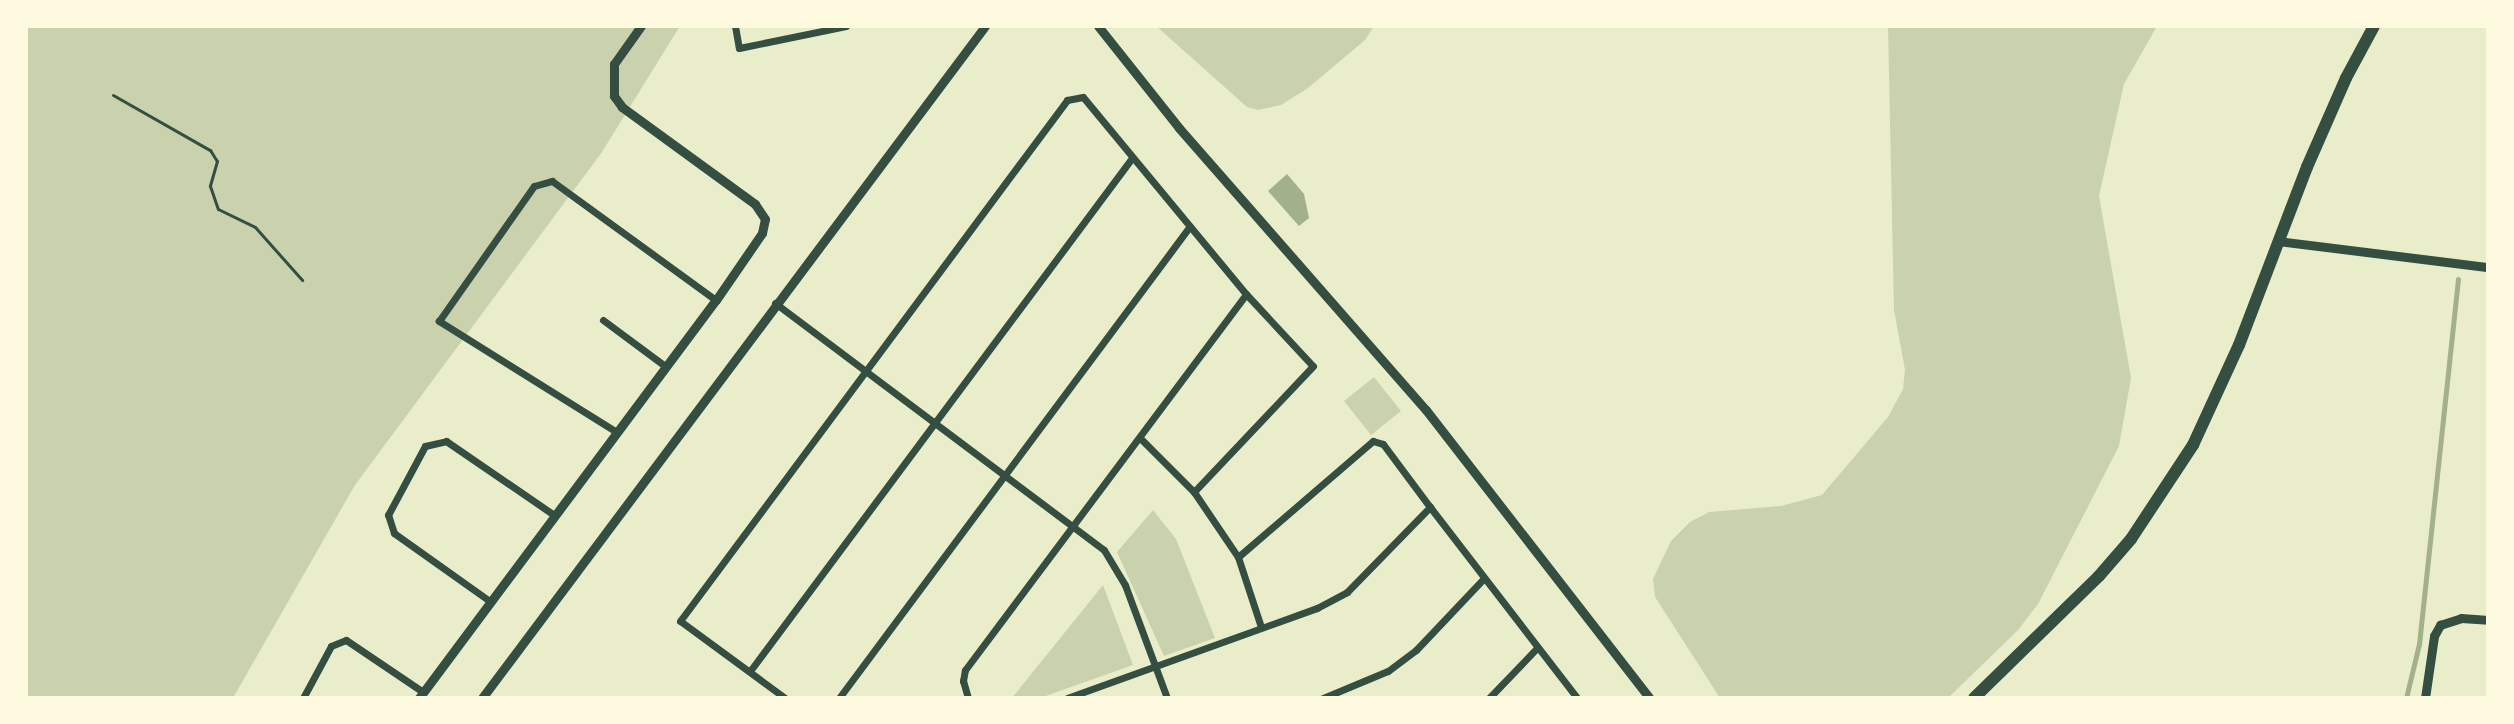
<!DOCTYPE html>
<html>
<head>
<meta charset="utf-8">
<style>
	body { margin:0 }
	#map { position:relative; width:2514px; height:724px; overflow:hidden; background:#e9edc9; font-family:Lora,serif }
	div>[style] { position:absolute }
	.green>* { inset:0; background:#cad2ad }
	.water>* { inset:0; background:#a3b18a }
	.stream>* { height:5px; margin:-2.5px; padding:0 2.5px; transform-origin:2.5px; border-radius:2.5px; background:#a3b18a }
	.path>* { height:3px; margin:-1.5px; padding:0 1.5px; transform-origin:1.5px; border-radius:1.5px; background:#344e41 }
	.minor>* { height:7px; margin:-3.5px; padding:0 3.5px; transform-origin:3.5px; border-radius:3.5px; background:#344e41 }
	.tertiary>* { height:9px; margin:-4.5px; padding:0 4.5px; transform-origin:4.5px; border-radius:4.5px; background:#344e41 }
	.trunk>* { height:12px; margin:-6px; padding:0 6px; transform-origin:6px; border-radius:6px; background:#344e41 }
	span { translate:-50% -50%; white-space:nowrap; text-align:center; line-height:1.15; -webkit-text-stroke:8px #fefae0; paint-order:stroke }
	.frame { position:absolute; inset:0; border:28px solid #fefae0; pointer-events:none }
</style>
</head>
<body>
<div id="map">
	<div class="green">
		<div style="clip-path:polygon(26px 26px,680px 26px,602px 152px,355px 485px,233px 698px,26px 698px)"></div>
		<div style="clip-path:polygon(1156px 26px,1374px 26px,1365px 40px,1308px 88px,1281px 105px,1258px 110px,1247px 107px)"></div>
		<div style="clip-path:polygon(1888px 26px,2157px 26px,2124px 84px,2099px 196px,2131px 378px,2119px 446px,2038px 604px,2018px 630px,1948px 698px,1720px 698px,1655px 597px,1653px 579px,1671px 541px,1690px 522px,1709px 512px,1781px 506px,1822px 495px,1888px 417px,1903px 389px,1905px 370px,1894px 310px)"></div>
		<div style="clip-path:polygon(1374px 377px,1401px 411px,1371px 435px,1344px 401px)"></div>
		<div style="clip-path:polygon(1153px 510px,1176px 539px,1215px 638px,1164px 656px,1117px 552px)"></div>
		<div style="clip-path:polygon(1103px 585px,1133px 665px,1040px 698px,1012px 698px)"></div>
	</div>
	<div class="water">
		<div style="clip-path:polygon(1287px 174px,1304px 194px,1309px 218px,1299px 226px,1268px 191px)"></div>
	</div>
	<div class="stream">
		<div style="left:2406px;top:698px;width:56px;rotate:-76.5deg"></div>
		<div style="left:2419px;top:644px;width:367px;rotate:-83.9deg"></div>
	</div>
	<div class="path">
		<div style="left:113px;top:95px;width:112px;rotate:29.6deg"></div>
		<div style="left:210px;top:150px;width:13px;rotate:58deg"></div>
		<div style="left:217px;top:161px;width:26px;rotate:106deg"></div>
		<div style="left:210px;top:186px;width:24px;rotate:71deg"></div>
		<div style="left:218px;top:209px;width:41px;rotate:25.9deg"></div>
		<div style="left:255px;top:227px;width:71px;rotate:48.4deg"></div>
	</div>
	<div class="minor">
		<div style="left:735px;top:26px;width:22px;rotate:80deg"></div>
		<div style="left:739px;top:48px;width:109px;rotate:-11.6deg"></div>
		<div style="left:775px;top:303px;width:411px;rotate:36.9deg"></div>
		<div style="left:1104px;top:550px;width:41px;rotate:59deg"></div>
		<div style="left:1125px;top:585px;width:121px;rotate:69.6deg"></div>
		<div style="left:603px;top:320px;width:77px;rotate:36.6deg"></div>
		<div style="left:615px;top:431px;width:208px;rotate:-148deg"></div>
		<div style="left:439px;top:321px;width:165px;rotate:-54.9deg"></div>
		<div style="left:534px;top:186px;width:19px;rotate:-16deg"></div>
		<div style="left:552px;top:181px;width:203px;rotate:36deg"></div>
		<div style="left:1140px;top:438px;width:76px;rotate:45deg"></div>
		<div style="left:1194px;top:492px;width:78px;rotate:55.9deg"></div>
		<div style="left:1238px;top:557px;width:74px;rotate:71.8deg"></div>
		<div style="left:1238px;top:557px;width:178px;rotate:-40.7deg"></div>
		<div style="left:1373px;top:441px;width:10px;rotate:17deg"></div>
		<div style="left:1383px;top:444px;width:79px;rotate:53.3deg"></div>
		<div style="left:491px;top:602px;width:119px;rotate:-144.6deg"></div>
		<div style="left:394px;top:533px;width:19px;rotate:-108deg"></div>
		<div style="left:388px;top:515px;width:78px;rotate:-61.8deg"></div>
		<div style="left:425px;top:446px;width:22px;rotate:-13deg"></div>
		<div style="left:446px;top:441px;width:131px;rotate:34.4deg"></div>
		<div style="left:750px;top:671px;width:640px;rotate:-53.33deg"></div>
		<div style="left:303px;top:698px;width:59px;rotate:-61.7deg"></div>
		<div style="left:331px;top:646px;width:16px;rotate:-22deg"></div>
		<div style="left:346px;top:640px;width:93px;rotate:34deg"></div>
		<div style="left:785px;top:698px;width:130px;rotate:-143.7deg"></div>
		<div style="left:680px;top:621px;width:649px;rotate:-53.39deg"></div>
		<div style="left:1067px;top:100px;width:16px;rotate:-11deg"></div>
		<div style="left:1083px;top:97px;width:256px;rotate:50.4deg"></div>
		<div style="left:1246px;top:294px;width:98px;rotate:47.1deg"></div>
		<div style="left:1313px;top:366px;width:173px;rotate:133.4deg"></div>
		<div style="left:839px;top:698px;width:588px;rotate:-53.36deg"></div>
		<div style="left:968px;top:698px;width:18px;rotate:-106deg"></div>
		<div style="left:963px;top:681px;width:11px;rotate:-80deg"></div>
		<div style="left:965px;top:670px;width:469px;rotate:-53.2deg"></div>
		<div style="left:1067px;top:698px;width:266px;rotate:-19.8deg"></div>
		<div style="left:1317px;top:608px;width:34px;rotate:-28deg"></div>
		<div style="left:1347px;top:592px;width:119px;rotate:-45.7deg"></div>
		<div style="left:1430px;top:507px;width:241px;rotate:52.4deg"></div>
		<div style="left:1323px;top:698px;width:70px;rotate:-22.6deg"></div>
		<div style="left:1388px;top:671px;width:35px;rotate:-37deg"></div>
		<div style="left:1416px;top:650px;width:99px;rotate:-46.6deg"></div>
		<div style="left:1489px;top:698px;width:69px;rotate:-46.2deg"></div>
	</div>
	<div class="tertiary">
		<div style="left:1098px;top:26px;width:130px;rotate:51.5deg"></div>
		<div style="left:1179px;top:128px;width:375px;rotate:48.8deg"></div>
		<div style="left:1426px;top:410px;width:364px;rotate:52.2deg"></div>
		<div style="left:2278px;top:241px;width:212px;rotate:7.1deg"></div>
		<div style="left:419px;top:698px;width:497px;rotate:-53.3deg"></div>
		<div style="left:716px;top:300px;width:81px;rotate:-55.5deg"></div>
		<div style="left:762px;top:233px;width:14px;rotate:-78deg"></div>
		<div style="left:765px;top:219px;width:18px;rotate:-124deg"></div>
		<div style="left:755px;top:204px;width:165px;rotate:-143.9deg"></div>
		<div style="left:622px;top:107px;width:14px;rotate:-126deg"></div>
		<div style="left:614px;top:96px;width:32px;rotate:-90deg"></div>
		<div style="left:614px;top:64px;width:47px;rotate:-54.6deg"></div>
		<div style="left:482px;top:698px;width:839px;rotate:-53.18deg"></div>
		<div style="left:2425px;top:698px;width:63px;rotate:-81.7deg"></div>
		<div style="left:2434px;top:636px;width:13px;rotate:-61deg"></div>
		<div style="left:2440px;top:625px;width:22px;rotate:-18deg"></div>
		<div style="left:2461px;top:618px;width:27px;rotate:4deg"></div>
	</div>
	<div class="trunk">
		<div style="left:1974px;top:698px;width:175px;rotate:-44.3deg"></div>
		<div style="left:2099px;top:576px;width:49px;rotate:-49.1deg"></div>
		<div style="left:2131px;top:539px;width:113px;rotate:-56.6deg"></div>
		<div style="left:2193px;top:445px;width:110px;rotate:-65.3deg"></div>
		<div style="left:2239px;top:345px;width:191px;rotate:-69.1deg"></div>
		<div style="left:2307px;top:167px;width:97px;rotate:-66.3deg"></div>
		<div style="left:2346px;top:78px;width:59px;rotate:-61.7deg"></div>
	</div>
	<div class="frame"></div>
</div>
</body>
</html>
